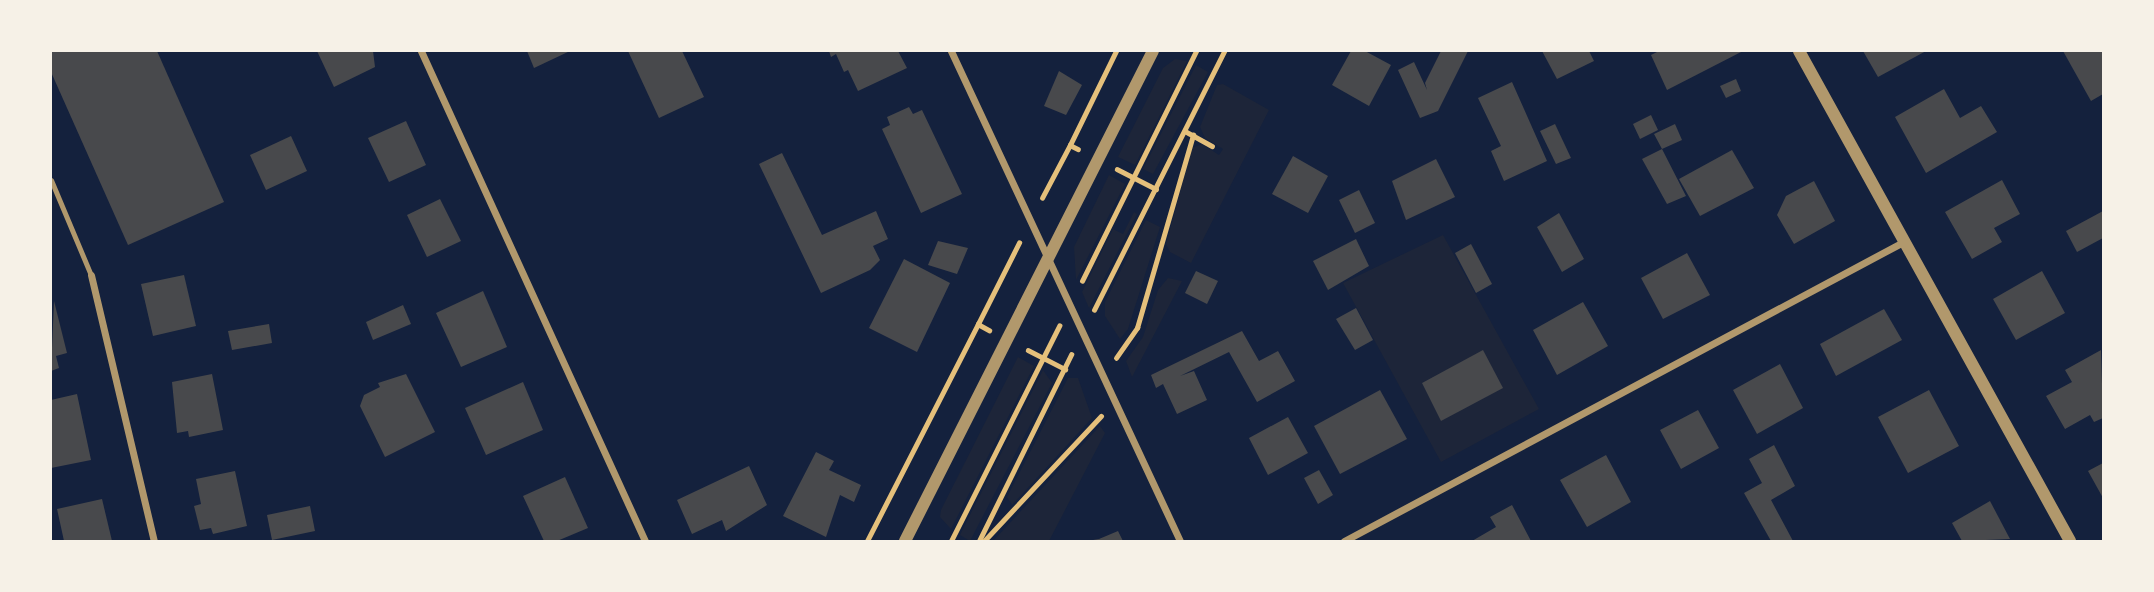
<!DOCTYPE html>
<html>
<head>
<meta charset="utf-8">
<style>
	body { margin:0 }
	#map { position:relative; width:2154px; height:592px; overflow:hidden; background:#14213d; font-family:"Golos Text",sans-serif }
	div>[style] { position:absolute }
	.green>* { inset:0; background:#1d2539 }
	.building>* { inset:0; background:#48494c }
	.path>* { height:4.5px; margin:-2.25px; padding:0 2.25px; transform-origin:2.25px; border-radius:2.25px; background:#e5c07b }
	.service>* { height:5px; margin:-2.5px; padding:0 2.5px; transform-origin:2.5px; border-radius:2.5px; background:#b1986c }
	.minor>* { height:7px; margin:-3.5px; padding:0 3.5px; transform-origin:3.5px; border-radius:3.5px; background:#b1986c }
	.tertiary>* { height:12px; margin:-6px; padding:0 6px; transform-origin:6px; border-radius:6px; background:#b1986c }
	span { translate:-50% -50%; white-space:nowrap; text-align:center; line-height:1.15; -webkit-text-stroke:6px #f6f1e7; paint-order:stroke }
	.frame { position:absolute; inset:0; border:52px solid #f6f1e7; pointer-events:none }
</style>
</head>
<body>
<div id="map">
	<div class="green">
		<div style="clip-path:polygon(1175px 59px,1187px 61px,1135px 165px,1118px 157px,1163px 68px)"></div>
		<div style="clip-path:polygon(1196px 65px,1208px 72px,1153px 174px,1143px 169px)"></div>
		<div style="clip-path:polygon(1223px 84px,1269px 110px,1191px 263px,1170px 252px,1166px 244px,1192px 148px,1202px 144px,1219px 155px,1223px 149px,1205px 138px,1200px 127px,1217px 85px)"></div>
		<div style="clip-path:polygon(1109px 175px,1125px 184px,1076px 280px,1074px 247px)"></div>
		<div style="clip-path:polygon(1134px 212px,1137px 214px,1089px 308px,1082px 292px,1113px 229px,1123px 234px)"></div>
		<div style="clip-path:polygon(1146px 220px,1160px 227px,1128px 329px,1120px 339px,1105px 316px,1105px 302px)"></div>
		<div style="clip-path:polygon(evenodd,1443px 235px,1539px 409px,1441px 462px,1343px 283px,1443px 235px,1483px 351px,1441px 420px,1422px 383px,1483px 351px)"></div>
		<div style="clip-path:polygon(1168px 278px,1182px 281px,1132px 377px,1126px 361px,1143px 337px,1158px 290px)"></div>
		<div style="clip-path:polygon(1018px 357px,1034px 366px,951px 529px,940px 517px,941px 510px)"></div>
		<div style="clip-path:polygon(1043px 370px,1052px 383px,970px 541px,960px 535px)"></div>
		<div style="clip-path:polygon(1068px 378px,1078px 378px,1092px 418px,1012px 505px,1007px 497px)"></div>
		<div style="clip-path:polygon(1100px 426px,1105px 433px,1049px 541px,993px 541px)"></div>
	</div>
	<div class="building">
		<div style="clip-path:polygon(51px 51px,157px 51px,224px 202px,128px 245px,51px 72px)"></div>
		<div style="clip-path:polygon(317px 51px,373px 51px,375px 67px,334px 87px)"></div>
		<div style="clip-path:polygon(527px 51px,570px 51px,534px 68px)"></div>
		<div style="clip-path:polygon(628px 51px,682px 51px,704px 97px,659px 118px)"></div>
		<div style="clip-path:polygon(829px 51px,898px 51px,907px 68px,858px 91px,848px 70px,844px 72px,836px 54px,831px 57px)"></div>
		<div style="clip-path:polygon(1351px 51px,1365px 51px,1391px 65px,1369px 106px,1332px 85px)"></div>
		<div style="clip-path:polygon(1441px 51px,1468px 51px,1438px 111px,1420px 118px,1398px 70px,1414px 62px,1427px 90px,1425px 83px)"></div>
		<div style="clip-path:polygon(1542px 51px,1589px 51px,1594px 61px,1557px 79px)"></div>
		<div style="clip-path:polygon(1659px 51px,1743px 51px,1667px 90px,1651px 55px)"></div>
		<div style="clip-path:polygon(1863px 51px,1926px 51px,1878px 77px)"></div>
		<div style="clip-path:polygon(2063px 51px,2103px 51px,2103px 94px,2091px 101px)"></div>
		<div style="clip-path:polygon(1059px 71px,1082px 85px,1066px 115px,1044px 106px)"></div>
		<div style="clip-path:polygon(1736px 79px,1741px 91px,1726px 98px,1720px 86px)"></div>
		<div style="clip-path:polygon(1512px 82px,1547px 161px,1504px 181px,1491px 151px,1501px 146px,1478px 98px)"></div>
		<div style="clip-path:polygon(1944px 89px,1960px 118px,1981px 106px,1997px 132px,1926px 173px,1895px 117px)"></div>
		<div style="clip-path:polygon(909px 107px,913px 114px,922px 110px,962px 194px,921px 213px,882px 129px,890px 125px,887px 117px)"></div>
		<div style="clip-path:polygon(1651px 115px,1658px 130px,1640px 139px,1633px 124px)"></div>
		<div style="clip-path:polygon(406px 121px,426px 165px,389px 182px,368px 138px)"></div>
		<div style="clip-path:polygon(1555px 124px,1571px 158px,1556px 164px,1540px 131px)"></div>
		<div style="clip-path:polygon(1675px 124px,1682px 140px,1662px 149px,1686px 196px,1667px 204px,1642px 159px,1662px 149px,1654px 134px)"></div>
		<div style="clip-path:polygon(291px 136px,307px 171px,266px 190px,250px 155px)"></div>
		<div style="clip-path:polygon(1732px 150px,1754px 188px,1700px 216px,1679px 179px)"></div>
		<div style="clip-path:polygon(782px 153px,822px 235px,876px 211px,888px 239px,873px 246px,880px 260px,870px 270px,821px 293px,759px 164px)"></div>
		<div style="clip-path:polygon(1293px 156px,1328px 176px,1308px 213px,1272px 194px)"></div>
		<div style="clip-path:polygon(1436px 159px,1455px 197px,1406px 220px,1392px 181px)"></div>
		<div style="clip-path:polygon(2002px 180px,2020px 214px,1994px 228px,2002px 242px,1972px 259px,1945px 212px)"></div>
		<div style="clip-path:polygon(1814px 181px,1835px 221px,1794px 244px,1777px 215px,1786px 196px)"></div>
		<div style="clip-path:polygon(1359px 190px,1375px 223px,1355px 233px,1339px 200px)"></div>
		<div style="clip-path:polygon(440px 199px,461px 241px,427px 257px,407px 215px)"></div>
		<div style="clip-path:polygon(2103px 211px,2103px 238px,2077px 252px,2066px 231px)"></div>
		<div style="clip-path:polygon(1559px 213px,1584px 259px,1562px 272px,1537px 227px)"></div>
		<div style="clip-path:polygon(1356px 239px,1369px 266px,1328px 290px,1313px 261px)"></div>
		<div style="clip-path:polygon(938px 241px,968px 248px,957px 274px,928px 265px)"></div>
		<div style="clip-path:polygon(1471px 244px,1492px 284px,1476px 293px,1455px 253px)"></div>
		<div style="clip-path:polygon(1687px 253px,1710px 295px,1663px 319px,1641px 278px)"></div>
		<div style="clip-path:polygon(904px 259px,950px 283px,917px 352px,869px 328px)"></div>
		<div style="clip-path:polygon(1196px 271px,1218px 281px,1207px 304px,1185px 293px)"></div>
		<div style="clip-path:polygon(2042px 271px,2065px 313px,2016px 340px,1993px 299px)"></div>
		<div style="clip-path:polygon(184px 275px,196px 326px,153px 336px,141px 284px)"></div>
		<div style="clip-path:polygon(483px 291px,507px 347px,461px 367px,436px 313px)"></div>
		<div style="clip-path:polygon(54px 301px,67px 353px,56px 356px,59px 368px,51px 371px)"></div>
		<div style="clip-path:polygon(1583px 302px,1608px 346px,1557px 375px,1533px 330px)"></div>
		<div style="clip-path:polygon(403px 305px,411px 324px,373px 340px,366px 322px)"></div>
		<div style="clip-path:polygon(1356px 308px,1373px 340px,1355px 350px,1336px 319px)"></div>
		<div style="clip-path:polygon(1884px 309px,1902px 340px,1836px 376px,1820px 344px)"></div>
		<div style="clip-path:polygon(269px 324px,272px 343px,232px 350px,228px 331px)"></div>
		<div style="clip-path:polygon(1242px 331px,1259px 361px,1278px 351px,1295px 381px,1257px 402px,1229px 352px,1180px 376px,1194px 371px,1207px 400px,1177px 414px,1163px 384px,1156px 388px,1151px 375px)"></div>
		<div style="clip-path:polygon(1483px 350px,1503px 388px,1441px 421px,1422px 383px)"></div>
		<div style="clip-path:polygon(2101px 350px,2103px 418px,2094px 422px,2090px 415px,2065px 429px,2046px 396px,2072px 382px,2065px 370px)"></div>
		<div style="clip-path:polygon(1780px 364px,1803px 408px,1757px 434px,1733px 390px)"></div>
		<div style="clip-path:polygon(212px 374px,223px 430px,189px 437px,188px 431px,177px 433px,172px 382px)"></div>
		<div style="clip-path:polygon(406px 374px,435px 432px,385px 457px,360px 406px,364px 395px,380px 387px,378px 383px)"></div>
		<div style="clip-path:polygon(523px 382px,543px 430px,486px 455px,465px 408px)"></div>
		<div style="clip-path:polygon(1380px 390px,1407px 439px,1340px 474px,1314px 426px)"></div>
		<div style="clip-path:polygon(1929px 390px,1959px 446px,1908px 473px,1878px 417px)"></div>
		<div style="clip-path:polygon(77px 394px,91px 460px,51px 468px,51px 400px)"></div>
		<div style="clip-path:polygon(1698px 410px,1719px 448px,1681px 469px,1660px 430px)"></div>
		<div style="clip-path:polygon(1288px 417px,1308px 453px,1268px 475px,1249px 438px)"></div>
		<div style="clip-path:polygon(1774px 445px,1795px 486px,1771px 500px,1793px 541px,1771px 541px,1744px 493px,1762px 483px,1749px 459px)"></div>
		<div style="clip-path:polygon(816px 452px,834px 461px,829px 470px,861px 485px,854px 502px,840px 495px,826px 537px,783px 516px)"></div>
		<div style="clip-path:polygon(1606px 455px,1631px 502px,1587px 527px,1560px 480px)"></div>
		<div style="clip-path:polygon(2103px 463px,2103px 498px,2088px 471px)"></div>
		<div style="clip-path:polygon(749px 466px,767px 505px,726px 531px,722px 520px,692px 534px,677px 500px)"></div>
		<div style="clip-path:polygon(1319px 470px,1333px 495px,1318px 504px,1304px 478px)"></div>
		<div style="clip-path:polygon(235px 471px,247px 526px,213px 534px,211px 528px,200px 530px,194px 506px,201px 504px,196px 479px)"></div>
		<div style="clip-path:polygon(565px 477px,588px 528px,557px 541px,544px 541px,523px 496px)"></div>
		<div style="clip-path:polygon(102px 499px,112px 541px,64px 541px,57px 509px)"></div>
		<div style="clip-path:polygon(1990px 501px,2010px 539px,1962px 541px,1952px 523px)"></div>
		<div style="clip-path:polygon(1512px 505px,1531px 541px,1472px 541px,1496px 527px,1490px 517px)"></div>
		<div style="clip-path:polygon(310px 506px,315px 531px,272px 540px,267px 515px)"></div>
		<div style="clip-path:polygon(1118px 531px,1123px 541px,1087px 541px,1099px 539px)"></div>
	</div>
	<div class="path">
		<div style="left:1185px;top:131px;width:31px;rotate:29deg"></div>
		<div style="left:1070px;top:145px;width:105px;rotate:-63.9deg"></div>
		<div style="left:1117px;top:169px;width:44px;rotate:27.1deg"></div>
		<div style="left:1042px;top:198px;width:60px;rotate:-62.2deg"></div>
		<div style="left:1070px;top:145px;width:9px;rotate:27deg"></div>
		<div style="left:1082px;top:281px;width:257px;rotate:-63.6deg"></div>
		<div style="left:1094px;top:310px;width:290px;rotate:-63.3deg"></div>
		<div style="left:978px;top:324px;width:91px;rotate:-63.2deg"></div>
		<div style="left:1028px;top:350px;width:42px;rotate:27.2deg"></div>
		<div style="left:1116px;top:358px;width:37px;rotate:-55deg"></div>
		<div style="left:1137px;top:328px;width:201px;rotate:-73.8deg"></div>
		<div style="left:867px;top:541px;width:244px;rotate:-62.9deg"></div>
		<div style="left:978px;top:324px;width:13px;rotate:29deg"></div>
		<div style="left:951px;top:541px;width:241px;rotate:-63.3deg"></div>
		<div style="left:979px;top:541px;width:208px;rotate:-63.7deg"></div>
		<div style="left:984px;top:541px;width:171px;rotate:-46.9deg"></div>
	</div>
	<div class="service">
		<div style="left:51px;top:180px;width:103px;rotate:67.2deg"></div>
	</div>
	<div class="minor">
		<div style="left:421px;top:51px;width:539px;rotate:65.43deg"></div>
		<div style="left:951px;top:51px;width:541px;rotate:64.95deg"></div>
		<div style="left:91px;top:275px;width:273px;rotate:76.7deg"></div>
		<div style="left:1344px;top:541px;width:636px;rotate:-28.14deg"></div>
	</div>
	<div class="tertiary">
		<div style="left:1799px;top:51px;width:560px;rotate:61.05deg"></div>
		<div style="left:905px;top:541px;width:549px;rotate:-63.16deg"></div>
	</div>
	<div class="frame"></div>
</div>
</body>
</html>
